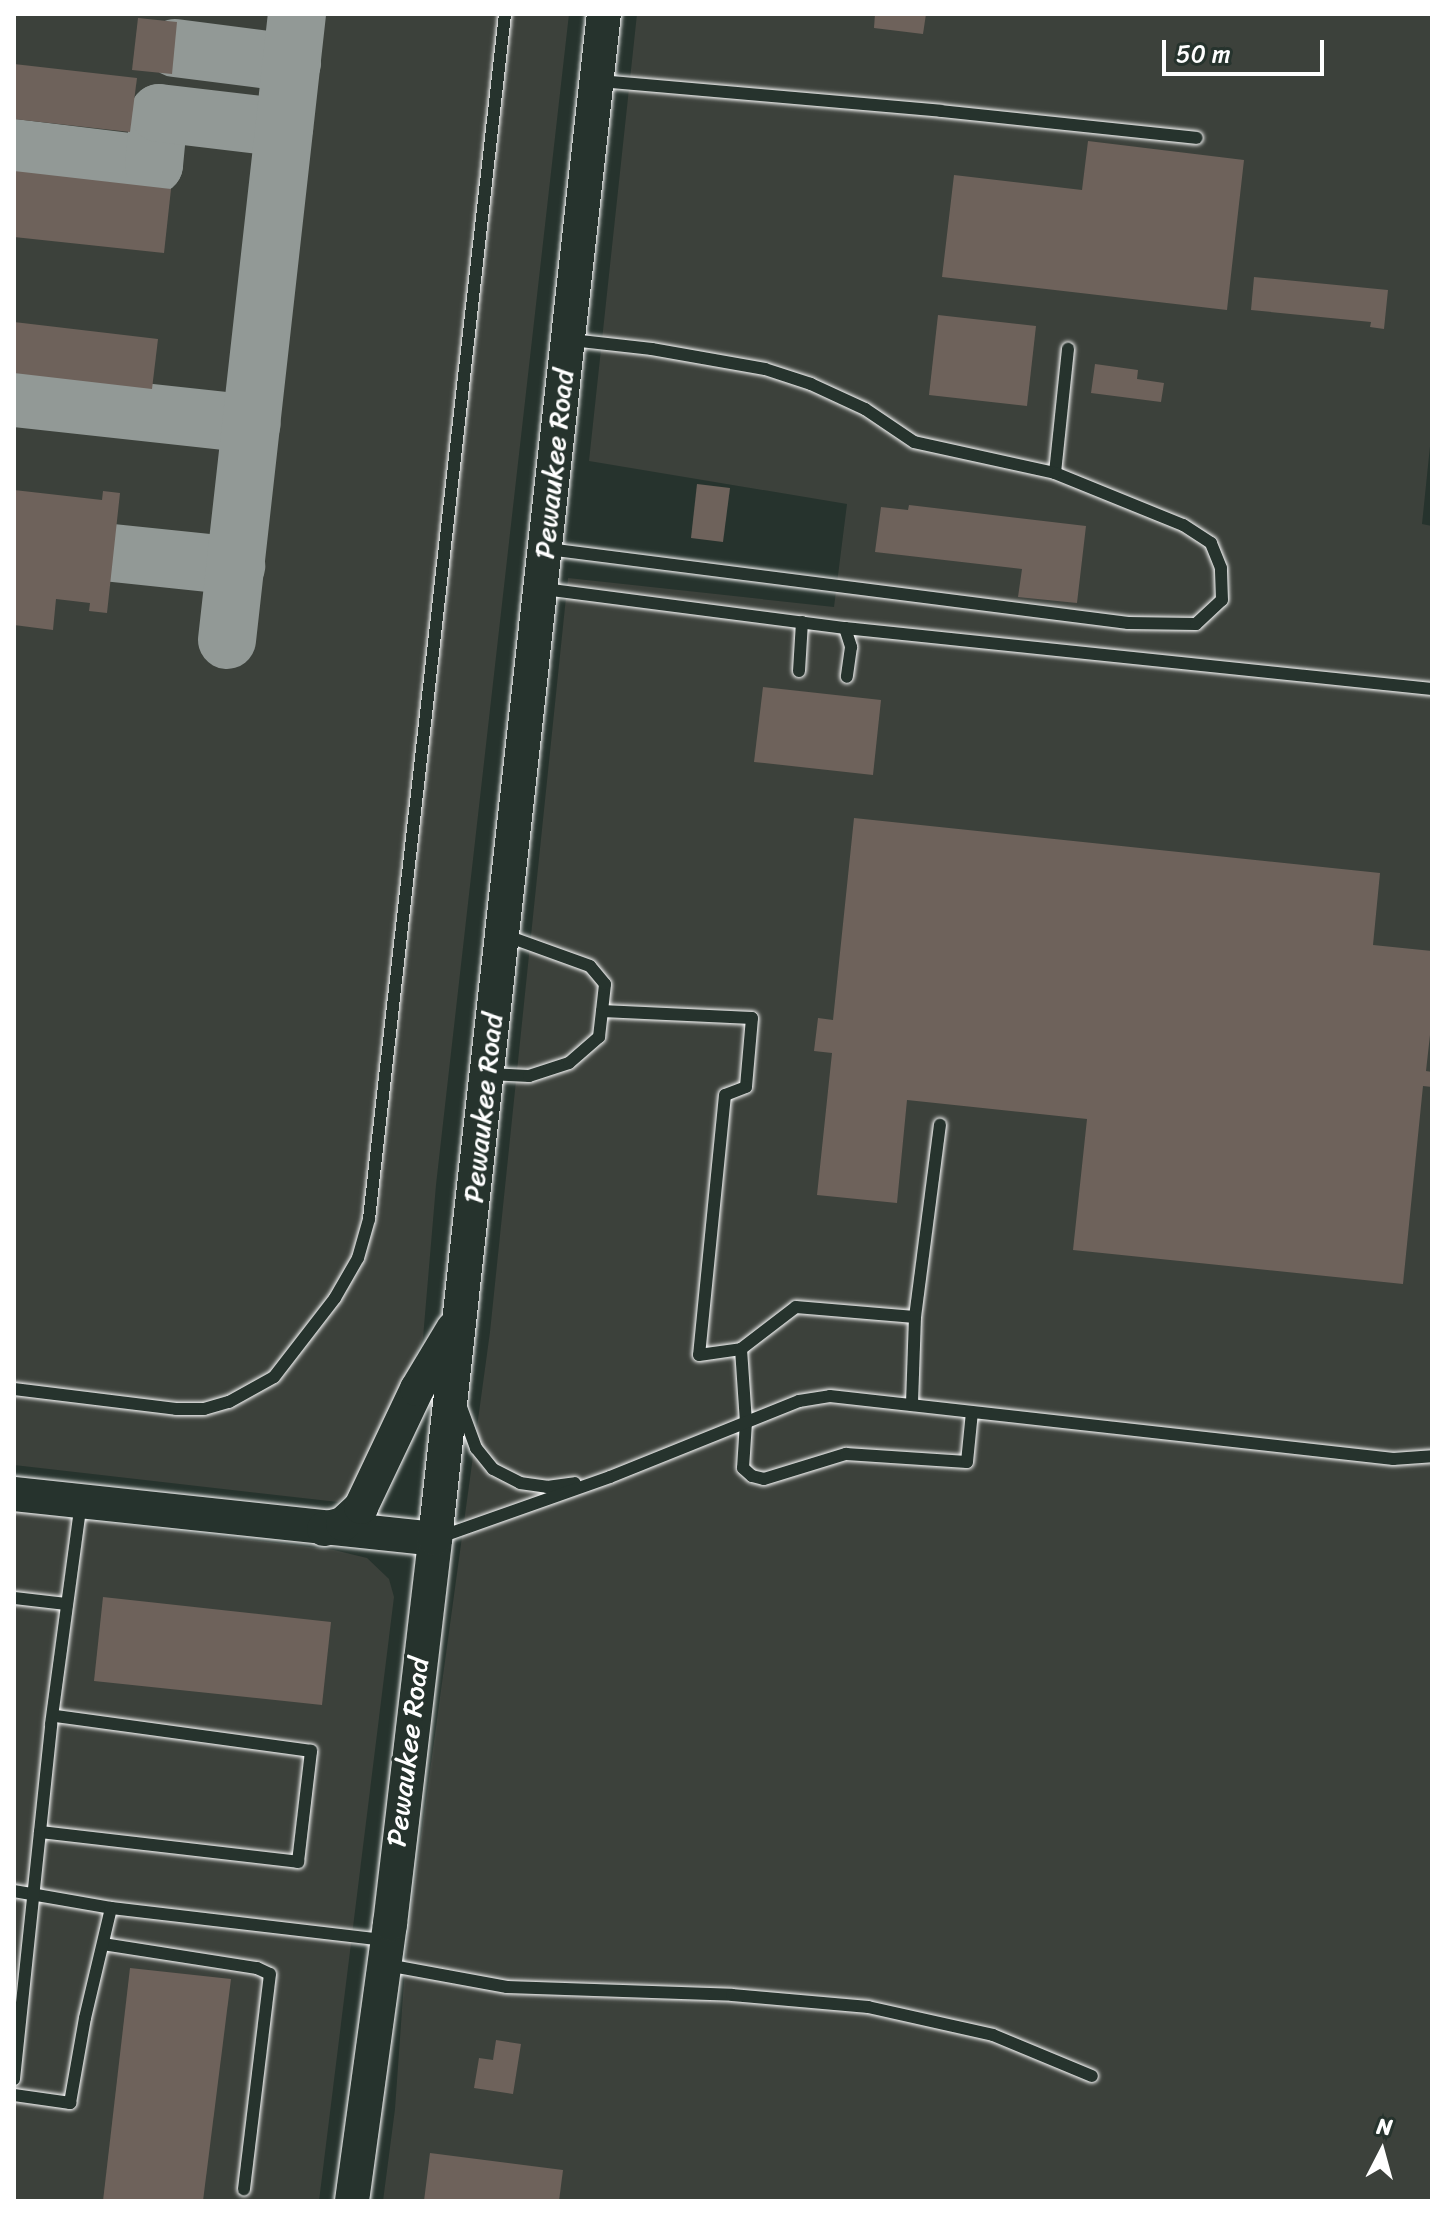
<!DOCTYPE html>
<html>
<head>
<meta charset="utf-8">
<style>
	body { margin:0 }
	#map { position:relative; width:1446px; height:2215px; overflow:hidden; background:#26332d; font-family:Sriracha,sans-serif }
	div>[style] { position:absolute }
	.built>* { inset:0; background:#3c413b }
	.taxiway>* { height:58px; margin:-29px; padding:0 29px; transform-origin:29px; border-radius:29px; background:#929996 }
	.building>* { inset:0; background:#6e625b }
	.roads { filter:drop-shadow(0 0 2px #fff) drop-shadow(0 0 2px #fff) }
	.lane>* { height:12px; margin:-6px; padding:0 6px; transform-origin:6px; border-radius:6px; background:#26332d }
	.secondary>* { height:34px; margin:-17px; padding:0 17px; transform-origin:17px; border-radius:17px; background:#26332d }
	span { translate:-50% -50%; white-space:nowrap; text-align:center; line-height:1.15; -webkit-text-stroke:6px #26332d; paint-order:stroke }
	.street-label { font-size:28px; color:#fff }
	.frame { position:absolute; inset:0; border:16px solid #fff; pointer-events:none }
	.north { position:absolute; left:1342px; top:2111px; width:80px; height:80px; -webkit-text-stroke:6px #26332d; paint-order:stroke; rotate:6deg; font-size:22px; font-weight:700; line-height:32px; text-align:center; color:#fff }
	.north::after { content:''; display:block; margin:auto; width:28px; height:36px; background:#fff; clip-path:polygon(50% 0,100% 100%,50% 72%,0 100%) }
	.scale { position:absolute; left:1162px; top:40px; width:162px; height:36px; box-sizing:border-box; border:4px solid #fff; border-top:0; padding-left:10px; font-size:24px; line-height:28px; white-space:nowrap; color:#fff; -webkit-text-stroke:6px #26332d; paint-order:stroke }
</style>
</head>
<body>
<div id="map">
	<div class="built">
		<div style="clip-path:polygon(14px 14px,569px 14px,436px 1185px,423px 1338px,364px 1483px,338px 1502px,14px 1465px)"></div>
		<div style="clip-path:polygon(637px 14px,1432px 14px,1432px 427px,1422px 524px,1432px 526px,1432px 2201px,383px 2201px,395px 2109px,407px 1939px,490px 1332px,568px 578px,834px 607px,847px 504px,589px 461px)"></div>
		<div style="clip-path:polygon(14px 1511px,334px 1550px,367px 1558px,389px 1579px,394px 1597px,319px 2201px,14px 2201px)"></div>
	</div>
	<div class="taxiway">
		<div style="left:175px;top:48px;width:118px;rotate:7.3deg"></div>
		<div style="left:14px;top:148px;width:141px;rotate:6.9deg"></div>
		<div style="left:154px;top:165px;width:52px;rotate:-84.5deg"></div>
		<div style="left:159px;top:113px;width:126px;rotate:6.8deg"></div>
		<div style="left:14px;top:398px;width:239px;rotate:6.2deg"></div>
		<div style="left:113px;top:553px;width:124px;rotate:6deg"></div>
		<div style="left:227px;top:640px;width:630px;rotate:-83.62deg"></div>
	</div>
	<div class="building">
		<div style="clip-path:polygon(875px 14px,926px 14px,923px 34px,874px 28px)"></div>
		<div style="clip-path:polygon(138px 18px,177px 22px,172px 74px,132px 70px)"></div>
		<div style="clip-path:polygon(14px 64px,137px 78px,130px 132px,14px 119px)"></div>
		<div style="clip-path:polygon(1088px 141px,1244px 160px,1227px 310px,942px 277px,954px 175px,1082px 190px)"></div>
		<div style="clip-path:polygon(14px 171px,171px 189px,164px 253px,14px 237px)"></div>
		<div style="clip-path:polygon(1254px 277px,1388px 290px,1384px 329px,1370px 327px,1371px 322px,1251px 310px)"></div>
		<div style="clip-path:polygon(938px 315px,1036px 326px,1027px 406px,929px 395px)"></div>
		<div style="clip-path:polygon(14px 322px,158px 339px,152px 389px,14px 373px)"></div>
		<div style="clip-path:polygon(1095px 364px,1138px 370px,1137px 379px,1164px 383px,1161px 402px,1091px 393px)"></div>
		<div style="clip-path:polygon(697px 484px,730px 488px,723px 542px,691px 538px)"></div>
		<div style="clip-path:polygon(14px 490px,102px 500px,103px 491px,120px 493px,107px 613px,89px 611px,90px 603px,56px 599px,53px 630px,14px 625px)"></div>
		<div style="clip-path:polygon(909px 505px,1086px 526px,1077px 603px,1018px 597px,1022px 569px,875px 552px,881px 507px,908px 510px)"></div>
		<div style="clip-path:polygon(763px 687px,881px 700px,873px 775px,754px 762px)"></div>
		<div style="clip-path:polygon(854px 818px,1380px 873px,1373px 945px,1432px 951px,1432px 1017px,1426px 1071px,1432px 1072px,1432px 1087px,1423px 1086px,1403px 1284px,1073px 1250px,1087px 1119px,907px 1100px,897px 1203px,817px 1195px,832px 1053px,814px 1051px,818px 1018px,833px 1020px)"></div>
		<div style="clip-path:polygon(103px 1597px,331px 1622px,322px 1705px,94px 1681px)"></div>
		<div style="clip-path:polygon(130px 1968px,231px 1979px,203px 2201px,103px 2201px)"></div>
		<div style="clip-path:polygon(496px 2040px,521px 2044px,513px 2094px,474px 2088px,479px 2058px,493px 2060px)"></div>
		<div style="clip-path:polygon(430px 2153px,563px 2170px,559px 2201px,424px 2201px)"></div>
	</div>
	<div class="roads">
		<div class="lane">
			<div style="left:600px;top:81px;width:342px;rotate:5deg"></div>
			<div style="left:941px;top:111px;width:257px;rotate:6deg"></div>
			<div style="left:1055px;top:473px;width:125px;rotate:-84deg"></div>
			<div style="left:548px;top:549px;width:585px;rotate:7.27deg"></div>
			<div style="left:1128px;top:623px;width:68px;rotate:0.8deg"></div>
			<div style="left:1196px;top:624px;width:35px;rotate:-43deg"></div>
			<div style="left:1222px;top:600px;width:32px;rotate:-92deg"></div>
			<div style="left:1221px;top:568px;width:27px;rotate:-112deg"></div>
			<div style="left:1211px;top:543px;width:33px;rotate:-147deg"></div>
			<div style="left:1183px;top:525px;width:138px;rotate:-157.9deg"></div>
			<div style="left:1055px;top:473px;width:144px;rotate:-167.6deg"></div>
			<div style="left:914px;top:442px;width:59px;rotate:-146deg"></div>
			<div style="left:865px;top:409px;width:60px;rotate:-155.2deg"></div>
			<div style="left:811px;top:384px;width:48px;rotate:-161.9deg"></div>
			<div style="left:765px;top:369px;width:115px;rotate:-170deg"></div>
			<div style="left:652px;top:349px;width:81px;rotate:-173.6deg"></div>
			<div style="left:544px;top:589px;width:304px;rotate:7.4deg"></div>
			<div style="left:845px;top:628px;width:20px;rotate:72deg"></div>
			<div style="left:851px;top:647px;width:30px;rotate:98deg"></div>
			<div style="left:845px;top:628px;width:590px;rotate:5.93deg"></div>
			<div style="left:799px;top:671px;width:49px;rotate:-86.5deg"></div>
			<div style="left:602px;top:1011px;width:150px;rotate:2.7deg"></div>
			<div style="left:752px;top:1018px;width:69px;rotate:95deg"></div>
			<div style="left:746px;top:1087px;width:22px;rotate:159deg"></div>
			<div style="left:725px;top:1095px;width:261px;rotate:95.7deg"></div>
			<div style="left:699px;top:1355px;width:42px;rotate:-8.1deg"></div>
			<div style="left:741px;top:1349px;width:73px;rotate:86.1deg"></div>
			<div style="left:746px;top:1422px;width:46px;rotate:93.7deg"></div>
			<div style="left:743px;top:1468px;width:12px;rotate:42deg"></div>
			<div style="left:752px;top:1476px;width:12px;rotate:14deg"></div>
			<div style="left:764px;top:1479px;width:86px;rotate:-17deg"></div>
			<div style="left:846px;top:1454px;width:121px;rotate:3.8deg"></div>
			<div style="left:967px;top:1462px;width:50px;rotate:-84.3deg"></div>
			<div style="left:489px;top:1074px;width:40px;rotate:2.9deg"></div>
			<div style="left:529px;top:1076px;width:42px;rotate:-18deg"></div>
			<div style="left:569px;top:1063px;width:40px;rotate:-41deg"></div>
			<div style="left:599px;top:1037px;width:53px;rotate:-83.5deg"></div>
			<div style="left:605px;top:984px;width:23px;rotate:-130deg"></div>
			<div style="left:590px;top:966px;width:91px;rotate:-160.2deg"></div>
			<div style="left:915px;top:1317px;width:194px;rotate:-82.6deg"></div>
			<div style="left:741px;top:1349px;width:69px;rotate:-37.4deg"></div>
			<div style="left:796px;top:1307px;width:119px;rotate:4.8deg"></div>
			<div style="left:915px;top:1317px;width:88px;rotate:92deg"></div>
			<div style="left:14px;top:1389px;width:163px;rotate:7deg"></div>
			<div style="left:176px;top:1409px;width:28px"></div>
			<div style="left:204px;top:1409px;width:26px;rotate:-16deg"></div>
			<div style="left:229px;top:1402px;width:51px;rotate:-29.1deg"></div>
			<div style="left:274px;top:1377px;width:100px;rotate:-52.3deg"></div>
			<div style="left:335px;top:1298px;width:46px;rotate:-60.1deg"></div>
			<div style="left:358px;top:1258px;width:41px;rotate:-74.2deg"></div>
			<div style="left:369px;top:1219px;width:1213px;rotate:-83.56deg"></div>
			<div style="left:461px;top:1407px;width:44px;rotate:69.9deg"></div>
			<div style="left:476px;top:1448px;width:27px;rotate:51deg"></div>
			<div style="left:493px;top:1469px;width:30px;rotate:27deg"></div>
			<div style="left:520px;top:1483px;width:27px;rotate:8deg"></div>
			<div style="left:547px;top:1487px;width:28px;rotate:-8deg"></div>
			<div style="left:440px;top:1537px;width:180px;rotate:-19.4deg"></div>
			<div style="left:610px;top:1477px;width:204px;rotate:-21.9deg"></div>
			<div style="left:799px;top:1401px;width:31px;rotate:-9deg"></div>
			<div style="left:830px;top:1396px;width:567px;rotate:6.38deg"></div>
			<div style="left:1393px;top:1459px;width:39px;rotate:-4deg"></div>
			<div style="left:14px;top:1598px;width:53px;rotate:6.5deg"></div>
			<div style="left:40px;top:1832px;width:260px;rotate:6.6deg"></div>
			<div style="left:298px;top:1862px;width:112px;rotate:-83.3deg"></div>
			<div style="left:311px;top:1751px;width:259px;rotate:-172.2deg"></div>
			<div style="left:14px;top:1891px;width:98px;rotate:9.9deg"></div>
			<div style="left:103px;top:1944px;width:156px;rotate:8.9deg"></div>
			<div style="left:257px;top:1968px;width:14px;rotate:25deg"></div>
			<div style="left:270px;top:1974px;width:217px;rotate:96.9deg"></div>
			<div style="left:387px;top:1965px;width:122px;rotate:10.4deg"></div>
			<div style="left:507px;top:1987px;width:225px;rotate:2deg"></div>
			<div style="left:732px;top:1995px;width:137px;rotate:5deg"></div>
			<div style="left:868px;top:2007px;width:128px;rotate:12.6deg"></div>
			<div style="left:993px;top:2035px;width:107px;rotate:22.5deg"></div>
			<div style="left:14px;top:2079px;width:357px;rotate:-84deg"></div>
			<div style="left:51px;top:1724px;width:223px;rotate:-82.3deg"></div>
			<div style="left:14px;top:2095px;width:57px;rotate:8.1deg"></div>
			<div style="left:70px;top:2103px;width:86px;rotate:-80deg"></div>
			<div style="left:85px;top:2018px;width:113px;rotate:-76.7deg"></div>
			<div style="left:111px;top:1908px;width:276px;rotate:6.7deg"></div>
		</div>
		<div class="secondary">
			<div style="left:14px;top:1494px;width:423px;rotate:6.1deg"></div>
			<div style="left:324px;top:1529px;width:20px;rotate:-15deg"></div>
			<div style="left:343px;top:1524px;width:25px;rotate:-43deg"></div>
			<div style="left:361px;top:1507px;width:131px;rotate:-64.6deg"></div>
			<div style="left:417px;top:1389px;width:70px;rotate:-59deg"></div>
			<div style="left:352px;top:2201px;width:280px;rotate:-82.2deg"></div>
			<div style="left:390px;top:1924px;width:388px;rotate:-83.3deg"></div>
			<div style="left:435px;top:1539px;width:1534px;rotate:-83.68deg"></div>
		</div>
	</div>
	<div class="street-label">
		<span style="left:554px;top:464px;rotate:-84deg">Pewaukee Road</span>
		<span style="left:483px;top:1108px;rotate:-84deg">Pewaukee Road</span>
		<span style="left:408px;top:1752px;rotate:-83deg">Pewaukee Road</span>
	</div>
	<div class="frame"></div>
	<div class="north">N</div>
	<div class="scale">50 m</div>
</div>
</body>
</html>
